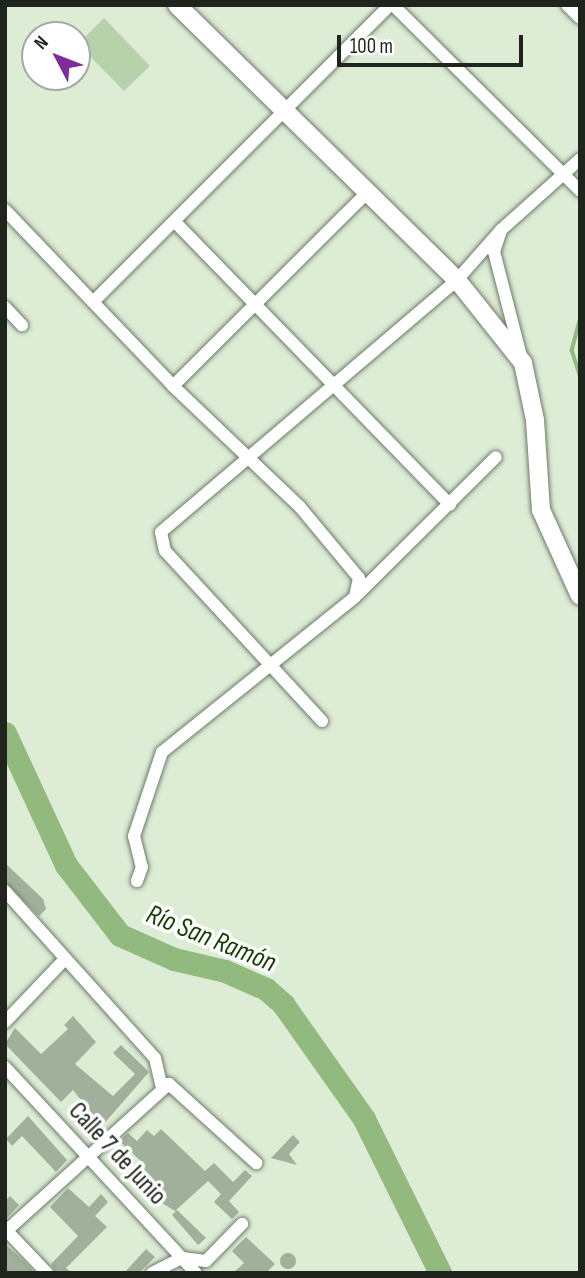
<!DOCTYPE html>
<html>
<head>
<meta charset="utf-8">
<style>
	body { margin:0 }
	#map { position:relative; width:585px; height:1278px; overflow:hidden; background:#dcecd5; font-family:"Sofia Sans Condensed",sans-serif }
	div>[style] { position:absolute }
	.green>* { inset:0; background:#b7d2ab }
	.stream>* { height:3.5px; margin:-1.75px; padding:0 1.75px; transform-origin:1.75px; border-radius:1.75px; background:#92ba7f }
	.river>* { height:23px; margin:-11.5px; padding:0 11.5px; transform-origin:11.5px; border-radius:11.5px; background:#92ba7f }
	.building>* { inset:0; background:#a1b09b }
	.round { border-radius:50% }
	.roads { filter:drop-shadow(0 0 2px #6d7b67) drop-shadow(0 0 2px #6d7b67) }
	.minor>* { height:12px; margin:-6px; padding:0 6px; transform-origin:6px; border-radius:6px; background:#fff }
	.secondary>* { height:18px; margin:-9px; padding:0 9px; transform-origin:9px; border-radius:9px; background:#fff }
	span { translate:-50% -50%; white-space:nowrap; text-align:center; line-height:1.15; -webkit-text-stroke:7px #fff; paint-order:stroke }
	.street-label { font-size:26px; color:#1f251c }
	.water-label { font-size:28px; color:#193d00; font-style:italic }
	.frame { position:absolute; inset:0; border:7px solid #1f251c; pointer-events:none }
	.north { position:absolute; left:21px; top:21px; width:70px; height:70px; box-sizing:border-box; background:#fff; border:2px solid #a5a8a4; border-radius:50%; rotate:312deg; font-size:19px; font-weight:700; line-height:28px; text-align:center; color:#1f251c }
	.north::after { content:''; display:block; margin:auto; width:24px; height:32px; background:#7e2b9b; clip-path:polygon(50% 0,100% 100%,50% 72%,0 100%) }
	.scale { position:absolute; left:337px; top:35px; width:186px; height:32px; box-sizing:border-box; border:4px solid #1f251c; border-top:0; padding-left:9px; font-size:21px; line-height:24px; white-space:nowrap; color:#1f251c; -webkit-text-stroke:5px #fff; paint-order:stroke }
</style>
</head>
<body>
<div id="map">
	<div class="green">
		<div style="clip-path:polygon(104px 18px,150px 66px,124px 91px,78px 44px)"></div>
	</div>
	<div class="stream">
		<div style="left:580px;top:321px;width:30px;rotate:105deg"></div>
		<div style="left:572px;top:350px;width:26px;rotate:72deg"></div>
	</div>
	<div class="river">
		<div style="left:5px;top:733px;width:145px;rotate:65.2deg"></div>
		<div style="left:66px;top:865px;width:88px;rotate:52.4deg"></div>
		<div style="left:120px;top:935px;width:59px;rotate:24deg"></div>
		<div style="left:174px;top:959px;width:52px;rotate:13.2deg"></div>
		<div style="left:225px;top:971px;width:45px;rotate:23.7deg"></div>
		<div style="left:266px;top:989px;width:23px;rotate:41deg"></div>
		<div style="left:283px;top:1004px;width:141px;rotate:54.8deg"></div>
		<div style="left:364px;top:1119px;width:172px;rotate:63.7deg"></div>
	</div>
	<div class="building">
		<div style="clip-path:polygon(5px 863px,43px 899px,46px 909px,39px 916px,5px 882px)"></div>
		<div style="clip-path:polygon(73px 1016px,96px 1042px,75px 1064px,113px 1096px,135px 1074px,113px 1053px,121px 1045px,149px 1072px,102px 1126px,73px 1090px,61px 1102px,5px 1044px,15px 1028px,41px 1054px,68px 1029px,64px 1025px)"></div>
		<div style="clip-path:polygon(28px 1116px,67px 1160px,56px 1172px,22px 1136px,12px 1146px,6px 1139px)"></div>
		<div style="clip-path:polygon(161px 1129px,205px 1171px,214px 1163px,233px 1182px,245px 1170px,252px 1176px,229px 1201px,239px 1212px,232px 1219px,214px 1202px,221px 1194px,208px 1181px,175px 1211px,141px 1190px,145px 1186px,132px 1173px,143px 1163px,119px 1141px,128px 1133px,137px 1141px,147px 1130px,154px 1136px)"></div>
		<div style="clip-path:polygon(293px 1135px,300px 1142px,289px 1154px,297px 1165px,271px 1158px)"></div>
		<div style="clip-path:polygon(68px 1188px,89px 1207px,101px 1194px,108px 1202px,95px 1216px,107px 1227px,66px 1268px,72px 1273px,56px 1273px,51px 1264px,78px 1236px,50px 1207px)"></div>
		<div style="clip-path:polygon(10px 1196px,19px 1205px,5px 1220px,5px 1201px)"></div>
		<div style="clip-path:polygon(177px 1210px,206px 1238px,198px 1245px,172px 1215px)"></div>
		<div style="clip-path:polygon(246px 1237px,275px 1264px,266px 1273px,233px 1273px,244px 1263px,232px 1251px)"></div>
		<div style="clip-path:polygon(5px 1244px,25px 1262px,35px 1273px,5px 1273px)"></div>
		<div style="clip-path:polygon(146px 1249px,155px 1257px,139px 1273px,124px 1273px)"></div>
		<div class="round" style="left:280px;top:1253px;width:16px;height:16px"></div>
	</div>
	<div class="roads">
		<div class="minor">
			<div style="left:393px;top:5px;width:264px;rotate:44.8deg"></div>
			<div style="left:567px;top:5px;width:18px;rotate:45deg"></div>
			<div style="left:5px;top:210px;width:243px;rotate:46.3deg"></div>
			<div style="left:173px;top:386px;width:175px;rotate:43.6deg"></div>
			<div style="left:300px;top:507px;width:92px;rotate:50.3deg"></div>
			<div style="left:359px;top:578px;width:19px;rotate:102deg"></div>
			<div style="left:355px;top:597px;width:248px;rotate:141.2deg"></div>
			<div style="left:162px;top:752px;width:89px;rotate:108.4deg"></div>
			<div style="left:134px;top:836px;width:32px;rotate:76deg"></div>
			<div style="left:142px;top:867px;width:15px;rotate:110deg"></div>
			<div style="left:176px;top:223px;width:393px;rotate:45.8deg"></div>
			<div style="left:94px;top:301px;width:419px;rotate:-45deg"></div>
			<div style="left:5px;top:307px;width:25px;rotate:47deg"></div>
			<div style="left:522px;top:360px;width:112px;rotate:-104.5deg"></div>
			<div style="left:494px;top:252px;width:23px;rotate:-72deg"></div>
			<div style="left:501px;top:230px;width:106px;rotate:-41.9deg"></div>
			<div style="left:173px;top:386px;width:276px;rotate:-44.9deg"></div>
			<div style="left:358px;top:594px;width:194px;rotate:-44.8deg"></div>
			<div style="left:322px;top:721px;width:231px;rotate:-132.7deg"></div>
			<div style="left:165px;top:551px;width:19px;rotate:-102deg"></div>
			<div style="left:161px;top:532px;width:389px;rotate:-40.4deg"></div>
			<div style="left:457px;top:280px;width:67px;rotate:-48.7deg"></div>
			<div style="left:5px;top:891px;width:224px;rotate:48.1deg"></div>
			<div style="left:155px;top:1058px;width:32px;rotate:77deg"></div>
			<div style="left:5px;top:1022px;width:84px;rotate:-46.4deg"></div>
			<div style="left:5px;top:1067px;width:281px;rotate:47.2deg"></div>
			<div style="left:5px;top:1229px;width:61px;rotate:46.3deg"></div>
			<div style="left:5px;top:1232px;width:221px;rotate:-42.1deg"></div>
			<div style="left:169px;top:1084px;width:118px;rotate:42.2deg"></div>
			<div style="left:152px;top:1273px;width:34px;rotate:-27deg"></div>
			<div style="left:182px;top:1258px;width:24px;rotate:7deg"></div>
			<div style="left:206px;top:1261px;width:52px;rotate:-45.8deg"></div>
		</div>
		<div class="secondary">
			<div style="left:177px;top:5px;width:392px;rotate:44.5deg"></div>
			<div style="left:457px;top:280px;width:106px;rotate:51.5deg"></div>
			<div style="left:523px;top:363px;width:58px;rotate:78.1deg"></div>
			<div style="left:535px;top:420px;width:90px;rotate:86.2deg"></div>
			<div style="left:541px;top:510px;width:94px;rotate:65.6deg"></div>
		</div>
	</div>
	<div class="street-label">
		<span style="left:117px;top:1154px;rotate:47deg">Calle 7 de Junio</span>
	</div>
	<div class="water-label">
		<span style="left:211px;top:939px;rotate:22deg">Río San Ramón</span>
	</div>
	<div class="frame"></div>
	<div class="north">N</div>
	<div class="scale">100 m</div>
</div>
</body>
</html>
